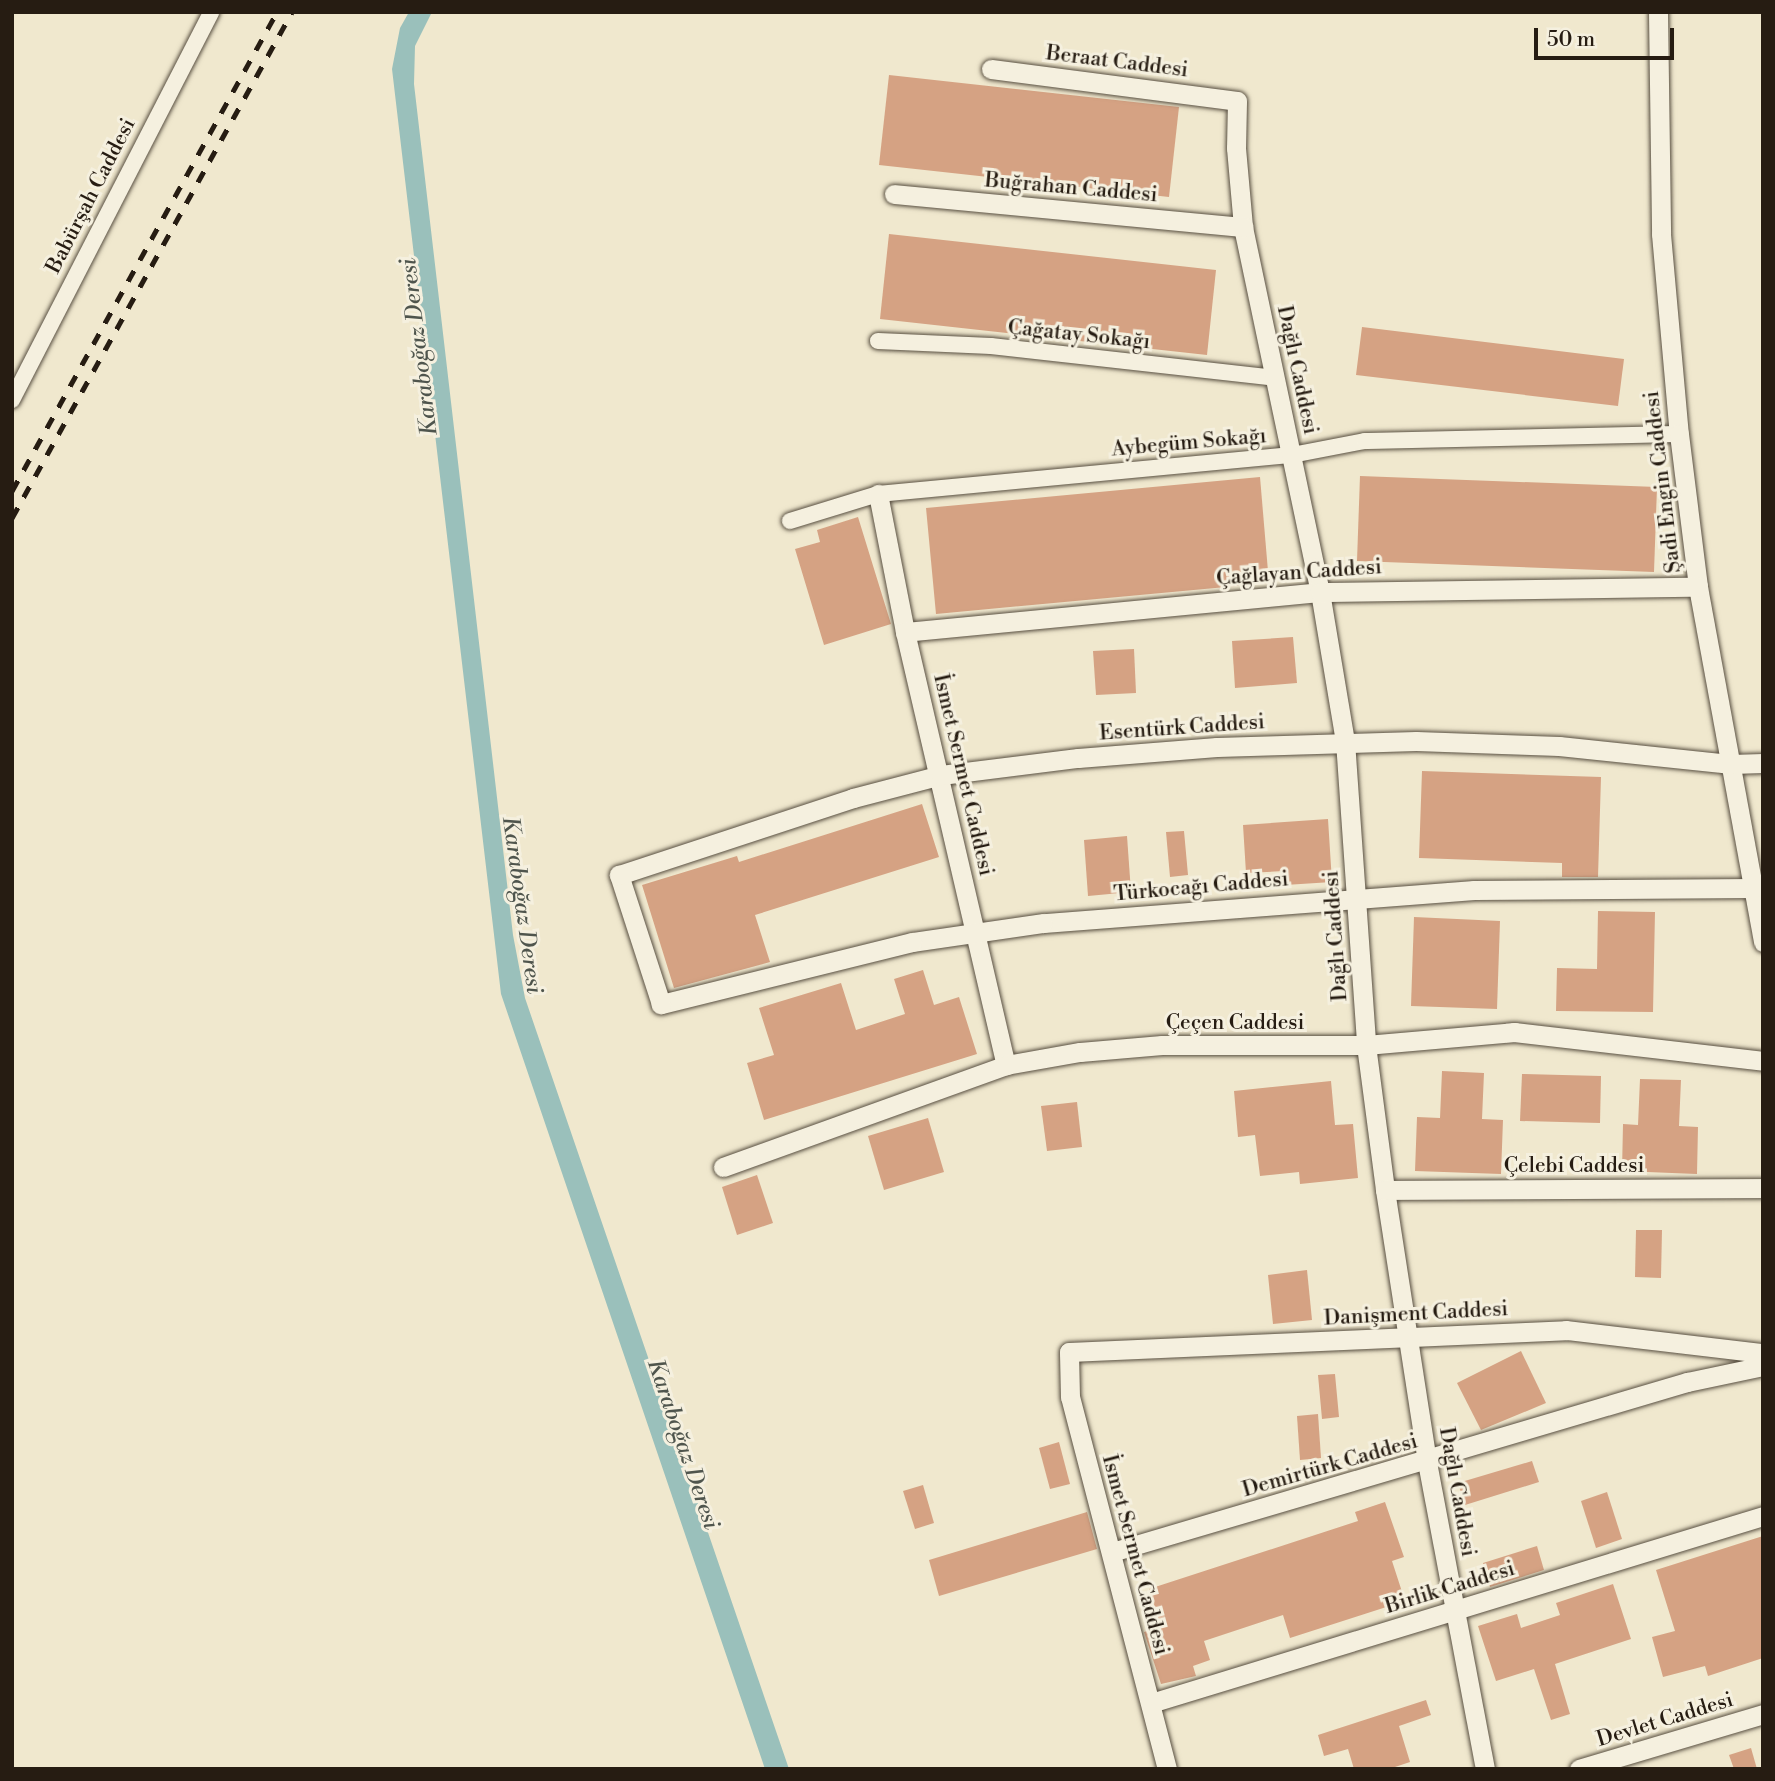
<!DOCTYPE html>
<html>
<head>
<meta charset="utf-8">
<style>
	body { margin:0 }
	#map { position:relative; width:1775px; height:1781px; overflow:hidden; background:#f0e8ce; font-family:"Libre Bodoni",serif }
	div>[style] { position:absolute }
	.water>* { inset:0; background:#9ac0bb }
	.building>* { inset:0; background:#d5a283 }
	.roads { filter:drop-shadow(0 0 2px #584f41) drop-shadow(0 0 2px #584f41) }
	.minor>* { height:16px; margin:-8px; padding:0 8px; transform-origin:8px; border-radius:8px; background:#f5f0df }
	.tertiary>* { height:19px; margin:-9.5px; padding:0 9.5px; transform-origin:9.5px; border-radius:9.5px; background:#f5f0df }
	.rail>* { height:5px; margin-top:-2.5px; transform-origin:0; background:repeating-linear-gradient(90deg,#261c12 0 12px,transparent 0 24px) }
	span { translate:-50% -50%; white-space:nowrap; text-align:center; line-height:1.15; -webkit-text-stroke:6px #f5f0df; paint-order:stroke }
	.street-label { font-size:21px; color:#261c12 }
	.water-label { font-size:23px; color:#4f554d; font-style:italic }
	.frame { position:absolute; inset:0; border:14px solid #261c12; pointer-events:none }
	.scale { position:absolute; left:1534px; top:28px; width:140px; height:32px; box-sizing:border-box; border:4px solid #261c12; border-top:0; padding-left:9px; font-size:21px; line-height:24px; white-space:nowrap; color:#261c12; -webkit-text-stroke:5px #f5f0df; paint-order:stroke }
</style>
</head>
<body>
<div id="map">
	<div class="water">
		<div style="clip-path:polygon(409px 12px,432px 12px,415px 46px,414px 84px,513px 935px,525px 998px,789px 1769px,765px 1769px,501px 994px,392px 69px,400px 28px)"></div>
	</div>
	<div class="building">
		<div style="clip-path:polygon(889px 75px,1179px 107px,1169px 197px,879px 165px)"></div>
		<div style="clip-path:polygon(889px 234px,1216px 270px,1207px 355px,880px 319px)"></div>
		<div style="clip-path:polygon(1362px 327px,1624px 359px,1618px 406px,1356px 375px)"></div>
		<div style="clip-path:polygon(1360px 476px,1657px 487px,1654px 572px,1357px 561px)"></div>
		<div style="clip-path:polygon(1260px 477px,1269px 583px,936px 614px,926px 508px)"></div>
		<div style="clip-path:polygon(858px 517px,891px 624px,824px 645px,795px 549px,820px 542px,817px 530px)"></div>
		<div style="clip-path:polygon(1293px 637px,1297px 683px,1235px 688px,1232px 641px)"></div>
		<div style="clip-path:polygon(1134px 649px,1136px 693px,1096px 695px,1093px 651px)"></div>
		<div style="clip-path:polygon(1422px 771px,1601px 777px,1598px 877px,1562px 877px,1562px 863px,1419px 858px)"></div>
		<div style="clip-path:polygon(922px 804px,939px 857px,755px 915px,770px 962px,674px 988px,642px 885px,737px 856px,739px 862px)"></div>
		<div style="clip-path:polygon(1328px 819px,1332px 882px,1285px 885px,1284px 871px,1246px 873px,1243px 825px)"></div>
		<div style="clip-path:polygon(1184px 831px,1188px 875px,1170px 877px,1166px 832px)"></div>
		<div style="clip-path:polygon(1127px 836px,1131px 892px,1088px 896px,1084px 840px)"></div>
		<div style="clip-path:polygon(1598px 911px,1655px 912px,1653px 1012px,1556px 1011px,1557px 968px,1597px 969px)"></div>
		<div style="clip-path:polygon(1414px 917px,1500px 921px,1497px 1009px,1411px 1006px)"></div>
		<div style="clip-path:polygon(923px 970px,934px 1005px,959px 997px,977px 1054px,764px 1120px,747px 1063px,774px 1055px,759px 1008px,841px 983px,856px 1030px,905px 1014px,894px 979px)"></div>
		<div style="clip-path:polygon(1442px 1071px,1484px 1073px,1482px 1119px,1503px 1120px,1501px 1174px,1415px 1171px,1417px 1117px,1440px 1118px)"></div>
		<div style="clip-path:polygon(1522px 1074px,1601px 1076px,1600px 1123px,1520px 1121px)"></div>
		<div style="clip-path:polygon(1640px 1079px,1681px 1080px,1679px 1126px,1698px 1127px,1697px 1174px,1622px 1171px,1623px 1124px,1638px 1125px)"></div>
		<div style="clip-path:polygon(1331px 1081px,1335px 1125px,1353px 1124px,1358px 1178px,1300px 1184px,1299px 1172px,1260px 1176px,1255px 1135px,1238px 1137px,1234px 1091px)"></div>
		<div style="clip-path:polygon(1077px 1102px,1082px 1147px,1047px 1151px,1041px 1106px)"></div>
		<div style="clip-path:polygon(928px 1118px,944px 1172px,884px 1190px,868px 1136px)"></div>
		<div style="clip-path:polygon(757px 1175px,773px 1223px,737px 1235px,722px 1187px)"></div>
		<div style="clip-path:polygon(1636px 1230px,1662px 1230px,1661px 1278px,1635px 1277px)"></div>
		<div style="clip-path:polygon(1307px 1270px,1312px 1320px,1273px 1324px,1268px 1275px)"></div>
		<div style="clip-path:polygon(1521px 1351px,1546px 1403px,1481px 1430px,1457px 1383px)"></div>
		<div style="clip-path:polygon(1335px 1374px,1339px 1417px,1322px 1419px,1318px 1375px)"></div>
		<div style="clip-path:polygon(1318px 1414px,1321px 1458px,1300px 1460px,1297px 1416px)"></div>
		<div style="clip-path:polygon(1059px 1442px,1070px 1484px,1050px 1489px,1039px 1448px)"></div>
		<div style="clip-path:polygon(1532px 1461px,1539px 1482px,1465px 1505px,1458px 1483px)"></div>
		<div style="clip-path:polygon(923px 1485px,934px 1523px,915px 1529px,903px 1491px)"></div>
		<div style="clip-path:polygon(1607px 1492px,1622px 1539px,1596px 1548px,1581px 1501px)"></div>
		<div style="clip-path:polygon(1385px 1502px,1404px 1557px,1392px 1561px,1405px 1601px,1290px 1638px,1283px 1615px,1204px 1641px,1210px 1660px,1193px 1666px,1196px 1676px,1161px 1684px,1144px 1632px,1161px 1627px,1149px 1589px,1358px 1521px,1355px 1512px)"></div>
		<div style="clip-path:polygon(1087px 1512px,1097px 1549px,939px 1596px,929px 1560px)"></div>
		<div style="clip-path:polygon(1763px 1536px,1763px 1658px,1708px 1676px,1705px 1666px,1663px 1677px,1652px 1637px,1675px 1631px,1656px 1570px)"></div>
		<div style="clip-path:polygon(1537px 1546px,1544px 1570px,1490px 1587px,1483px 1563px)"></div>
		<div style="clip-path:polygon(1613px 1584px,1631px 1639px,1555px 1664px,1570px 1714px,1551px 1720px,1534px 1669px,1496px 1681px,1478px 1626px,1517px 1614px,1521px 1628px,1560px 1615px,1556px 1603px)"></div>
		<div style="clip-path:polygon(1426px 1700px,1431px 1715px,1399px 1726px,1410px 1762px,1389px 1769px,1354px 1769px,1348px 1749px,1324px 1756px,1318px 1735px)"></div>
		<div style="clip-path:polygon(1751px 1748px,1757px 1769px,1734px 1769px,1729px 1755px)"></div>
	</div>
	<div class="roads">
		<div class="minor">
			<div style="left:878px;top:341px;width:113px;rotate:2.5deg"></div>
			<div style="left:991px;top:346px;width:286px;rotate:6.4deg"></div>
			<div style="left:12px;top:400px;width:436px;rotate:-62.8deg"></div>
			<div style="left:790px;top:521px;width:92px;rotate:-17.1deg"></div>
			<div style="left:878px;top:494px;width:416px;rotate:-5.4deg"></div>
			<div style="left:1292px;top:455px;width:74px;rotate:-10.9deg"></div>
			<div style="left:1365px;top:441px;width:314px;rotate:-1.3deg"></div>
		</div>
		<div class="tertiary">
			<div style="left:1658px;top:12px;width:222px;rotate:89.2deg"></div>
			<div style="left:1661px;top:234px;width:201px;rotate:84.9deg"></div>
			<div style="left:1679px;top:434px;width:154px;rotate:82.9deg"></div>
			<div style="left:1698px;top:587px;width:361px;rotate:79.6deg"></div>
			<div style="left:991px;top:69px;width:248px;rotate:7.4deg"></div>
			<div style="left:1237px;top:101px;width:47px;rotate:91.2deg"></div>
			<div style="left:1236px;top:148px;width:79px;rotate:84.9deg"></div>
			<div style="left:1243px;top:227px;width:373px;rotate:78.1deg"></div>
			<div style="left:1320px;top:592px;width:151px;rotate:80.5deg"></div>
			<div style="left:1345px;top:741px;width:305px;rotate:86deg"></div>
			<div style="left:1366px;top:1045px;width:146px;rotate:82.5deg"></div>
			<div style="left:1385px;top:1190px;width:275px;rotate:81.2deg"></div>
			<div style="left:1427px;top:1462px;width:312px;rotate:79.3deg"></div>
			<div style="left:894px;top:194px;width:351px;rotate:5.4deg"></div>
			<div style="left:878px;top:494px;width:141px;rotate:78.9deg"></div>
			<div style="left:905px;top:632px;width:445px;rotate:76.9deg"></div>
			<div style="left:905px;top:632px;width:417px;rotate:-5.5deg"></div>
			<div style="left:1320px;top:592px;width:378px;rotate:-0.8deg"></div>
			<div style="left:1754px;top:888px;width:280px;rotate:179.6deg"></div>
			<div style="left:1474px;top:890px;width:432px;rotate:175.6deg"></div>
			<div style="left:1043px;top:923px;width:132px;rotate:171.7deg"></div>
			<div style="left:912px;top:942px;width:259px;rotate:166.1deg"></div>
			<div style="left:661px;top:1004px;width:136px;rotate:-108deg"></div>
			<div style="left:619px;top:875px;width:246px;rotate:-18.2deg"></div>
			<div style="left:853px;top:798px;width:91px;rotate:-14.6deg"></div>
			<div style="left:941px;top:775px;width:138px;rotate:-7.1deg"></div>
			<div style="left:1078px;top:758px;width:139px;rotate:-4.5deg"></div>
			<div style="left:1217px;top:747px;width:199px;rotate:-1.7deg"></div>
			<div style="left:1416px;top:741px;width:143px;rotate:2deg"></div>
			<div style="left:1559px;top:746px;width:173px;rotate:6deg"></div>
			<div style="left:1731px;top:764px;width:32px;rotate:-2deg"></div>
			<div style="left:723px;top:1167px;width:301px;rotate:-19.8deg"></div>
			<div style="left:1006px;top:1065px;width:75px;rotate:-10deg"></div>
			<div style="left:1080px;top:1052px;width:82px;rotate:-4.9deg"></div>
			<div style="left:1162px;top:1045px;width:204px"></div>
			<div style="left:1366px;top:1045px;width:149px;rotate:-5deg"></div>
			<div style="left:1514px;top:1032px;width:251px;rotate:6.6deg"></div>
			<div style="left:1385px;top:1190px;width:378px;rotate:-0.3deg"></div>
			<div style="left:1112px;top:1552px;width:600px;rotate:-16.47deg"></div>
			<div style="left:1687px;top:1382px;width:78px;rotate:-11.9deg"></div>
			<div style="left:1151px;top:1703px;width:640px;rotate:-16.99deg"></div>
			<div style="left:1167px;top:1769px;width:384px;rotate:-104.6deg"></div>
			<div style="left:1070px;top:1397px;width:45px;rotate:-91.3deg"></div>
			<div style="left:1069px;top:1352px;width:497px;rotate:-2.5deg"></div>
			<div style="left:1566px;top:1330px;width:198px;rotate:6.7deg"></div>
			<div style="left:1579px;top:1769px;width:192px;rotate:-16.6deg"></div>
		</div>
	</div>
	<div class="rail">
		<div style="left:12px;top:491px;width:547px;rotate:-61.05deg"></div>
		<div style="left:12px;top:518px;width:578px;rotate:-61.04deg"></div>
	</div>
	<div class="street-label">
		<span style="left:1117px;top:62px;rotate:7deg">Beraat Caddesi</span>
		<span style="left:1071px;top:188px;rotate:5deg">Buğrahan Caddesi</span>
		<span style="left:91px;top:196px;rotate:-63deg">Babürşah Caddesi</span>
		<span style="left:1079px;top:335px;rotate:6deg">Çağatay Sokağı</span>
		<span style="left:1297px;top:370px;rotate:78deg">Dağlı Caddesi</span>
		<span style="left:1189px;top:443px;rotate:-5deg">Aybegüm Sokağı</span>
		<span style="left:1663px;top:482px;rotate:-97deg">Şadi Engin Caddesi</span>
		<span style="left:1299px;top:573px;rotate:-4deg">Çağlayan Caddesi</span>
		<span style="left:1182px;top:728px;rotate:-4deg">Esentürk Caddesi</span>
		<span style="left:963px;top:775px;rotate:77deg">İsmet Sermet Caddesi</span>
		<span style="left:1201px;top:887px;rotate:-5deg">Türkocağı Caddesi</span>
		<span style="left:1336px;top:936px;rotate:-94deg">Dağlı Caddesi</span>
		<span style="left:1235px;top:1023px">Çeçen Caddesi</span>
		<span style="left:1574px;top:1166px">Çelebi Caddesi</span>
		<span style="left:1416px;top:1314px;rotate:-3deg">Danişment Caddesi</span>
		<span style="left:1330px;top:1466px;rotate:-16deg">Demirtürk Caddesi</span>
		<span style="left:1457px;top:1492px;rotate:80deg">Dağlı Caddesi</span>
		<span style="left:1135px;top:1555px;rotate:75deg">İsmet Sermet Caddesi</span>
		<span style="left:1450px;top:1588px;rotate:-17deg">Birlik Caddesi</span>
		<span style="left:1665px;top:1720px;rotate:-17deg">Devlet Caddesi</span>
	</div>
	<div class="water-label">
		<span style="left:419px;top:347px;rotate:-97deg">Karaboğaz Deresi</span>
		<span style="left:522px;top:905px;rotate:82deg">Karaboğaz Deresi</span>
		<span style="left:683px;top:1444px;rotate:71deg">Karaboğaz Deresi</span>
	</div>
	<div class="frame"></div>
	<div class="scale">50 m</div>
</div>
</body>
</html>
